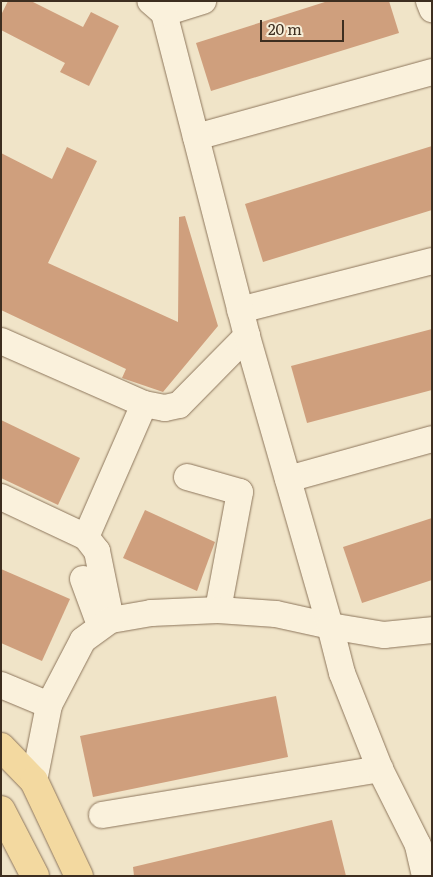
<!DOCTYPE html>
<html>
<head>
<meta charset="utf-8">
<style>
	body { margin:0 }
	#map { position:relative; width:433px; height:877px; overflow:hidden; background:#f0e4c8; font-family:Literata,serif }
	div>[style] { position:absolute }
	.building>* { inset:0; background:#cf9f7d }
	.roads { filter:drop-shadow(0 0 1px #8d765c) drop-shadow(0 0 1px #8d765c) }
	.minor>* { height:26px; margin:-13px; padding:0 13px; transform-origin:13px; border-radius:13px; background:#faf1dc }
	.major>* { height:28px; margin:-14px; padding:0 14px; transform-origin:14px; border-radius:14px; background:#f3d9a0 }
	span { translate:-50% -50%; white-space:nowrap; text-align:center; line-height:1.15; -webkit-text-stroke:4px #f7eed8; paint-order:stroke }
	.frame { position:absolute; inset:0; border:2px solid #3d2e20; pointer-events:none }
	.scale { position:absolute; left:260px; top:20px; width:84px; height:22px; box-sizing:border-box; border:2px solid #3d2e20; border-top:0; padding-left:6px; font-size:15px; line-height:18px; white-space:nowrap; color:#3d2e20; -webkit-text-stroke:4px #f7eed8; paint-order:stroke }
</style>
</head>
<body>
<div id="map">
	<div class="building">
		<div style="clip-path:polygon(8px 1px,31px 1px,83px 27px,91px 12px,119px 26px,89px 86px,60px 72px,65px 63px,1px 30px,1px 15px)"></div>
		<div style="clip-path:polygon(328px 1px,389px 1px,399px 33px,211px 91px,196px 43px)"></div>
		<div style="clip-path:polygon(432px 146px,432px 210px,263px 262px,245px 204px)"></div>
		<div style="clip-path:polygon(67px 147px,97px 161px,48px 263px,178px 322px,179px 217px,185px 216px,218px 326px,163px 392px,122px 378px,126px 369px,1px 310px,1px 153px,52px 179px)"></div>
		<div style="clip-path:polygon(432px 329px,432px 390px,307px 423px,291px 366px)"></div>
		<div style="clip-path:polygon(1px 420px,80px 458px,58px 505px,1px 478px)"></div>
		<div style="clip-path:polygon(145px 510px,215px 542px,197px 591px,123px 558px)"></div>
		<div style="clip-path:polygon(432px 518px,432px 580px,362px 603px,343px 547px)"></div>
		<div style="clip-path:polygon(1px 569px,70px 599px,42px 661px,1px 643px)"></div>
		<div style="clip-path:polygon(276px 696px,288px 757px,93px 797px,80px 736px)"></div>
		<div style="clip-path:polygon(332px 820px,346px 876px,134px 876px,133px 867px)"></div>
	</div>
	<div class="roads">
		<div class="minor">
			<div style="left:429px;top:1px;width:9px;rotate:69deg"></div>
			<div style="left:164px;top:13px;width:41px;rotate:-17.1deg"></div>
			<div style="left:196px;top:137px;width:245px;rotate:-15.4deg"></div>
			<div style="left:240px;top:310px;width:198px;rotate:-14.3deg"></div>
			<div style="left:1px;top:341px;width:156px;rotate:23.8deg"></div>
			<div style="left:144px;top:404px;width:21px;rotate:11deg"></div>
			<div style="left:165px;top:408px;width:14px;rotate:-12deg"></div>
			<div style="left:179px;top:405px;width:97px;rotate:-45.4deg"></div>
			<div style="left:187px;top:477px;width:55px;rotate:15.8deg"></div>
			<div style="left:240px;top:492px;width:120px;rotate:100.6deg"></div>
			<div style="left:288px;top:479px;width:149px;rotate:-15.5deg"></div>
			<div style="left:1px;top:497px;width:94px;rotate:25.2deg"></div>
			<div style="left:86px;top:537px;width:18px;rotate:52deg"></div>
			<div style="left:97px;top:551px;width:70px;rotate:78.5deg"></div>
			<div style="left:86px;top:537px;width:145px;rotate:-66.4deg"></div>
			<div style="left:83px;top:579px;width:40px;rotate:69.8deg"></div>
			<div style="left:1px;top:685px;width:52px;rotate:22.6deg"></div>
			<div style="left:34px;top:781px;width:77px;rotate:-78.8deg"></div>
			<div style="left:49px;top:705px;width:73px;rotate:-62.4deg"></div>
			<div style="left:83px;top:640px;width:34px;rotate:-36deg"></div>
			<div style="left:111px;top:620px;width:41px;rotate:-9.9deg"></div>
			<div style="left:151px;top:613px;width:67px;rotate:-2.6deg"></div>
			<div style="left:218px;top:610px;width:58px;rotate:3.9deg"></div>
			<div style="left:276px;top:614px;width:55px;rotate:12.5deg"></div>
			<div style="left:330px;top:626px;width:302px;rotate:-106deg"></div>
			<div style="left:247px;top:336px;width:333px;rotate:-104.4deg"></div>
			<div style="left:164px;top:13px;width:18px;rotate:-139deg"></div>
			<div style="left:102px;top:815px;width:282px;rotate:-9.4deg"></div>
			<div style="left:425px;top:876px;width:32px;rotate:-103deg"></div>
			<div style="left:418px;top:845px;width:85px;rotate:-116.6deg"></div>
			<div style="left:380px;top:769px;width:103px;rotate:-111.6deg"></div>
			<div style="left:342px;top:673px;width:49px;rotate:-104.3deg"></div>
			<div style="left:330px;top:626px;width:55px;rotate:9.5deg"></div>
			<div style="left:384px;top:635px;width:48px;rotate:-5.9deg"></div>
		</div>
		<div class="major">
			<div style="left:1px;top:747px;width:47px;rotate:45.9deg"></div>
			<div style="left:34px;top:781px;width:105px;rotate:64.7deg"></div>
			<div style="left:1px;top:810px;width:74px;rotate:62.7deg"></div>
		</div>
	</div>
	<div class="frame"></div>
	<div class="scale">20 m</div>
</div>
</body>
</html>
